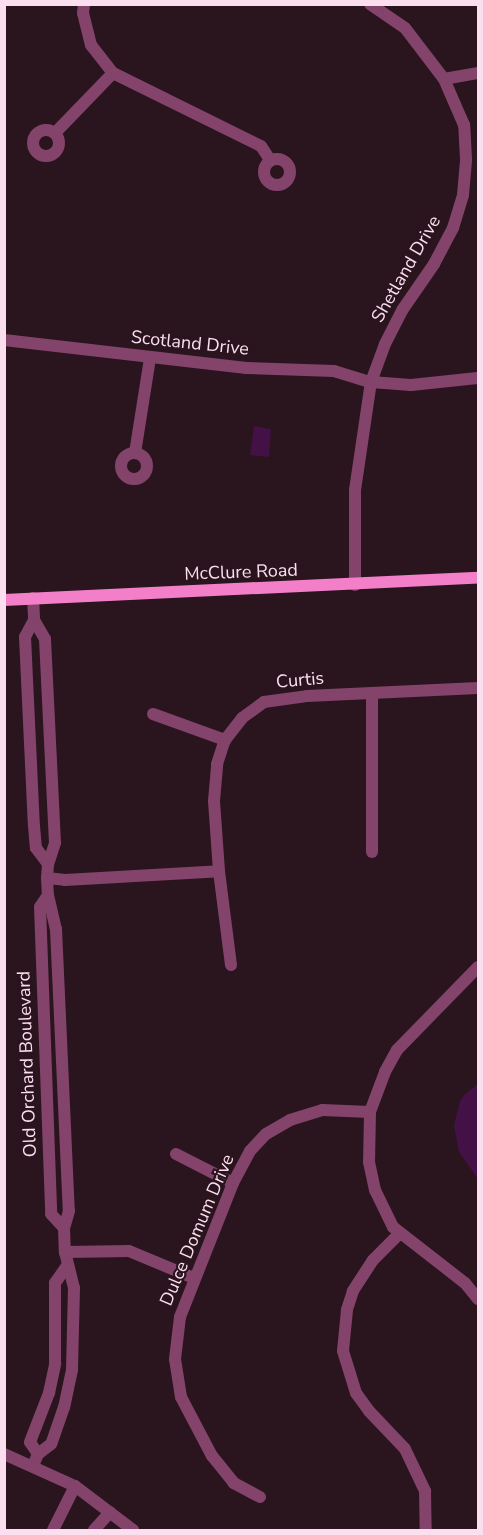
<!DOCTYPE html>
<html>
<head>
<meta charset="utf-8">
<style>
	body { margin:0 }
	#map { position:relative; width:483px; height:1535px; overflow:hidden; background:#2a141e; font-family:"Nunito Sans",sans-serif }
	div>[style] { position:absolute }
	.water>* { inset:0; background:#441146 }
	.street>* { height:12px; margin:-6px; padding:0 6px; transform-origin:6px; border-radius:6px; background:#84436b }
	.street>.ring { margin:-6px; padding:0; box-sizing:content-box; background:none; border:12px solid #84436b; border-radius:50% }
	.secondary>* { height:12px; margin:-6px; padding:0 6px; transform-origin:6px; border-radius:6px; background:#f37fc9 }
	span { translate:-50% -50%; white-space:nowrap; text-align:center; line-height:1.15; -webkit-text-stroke:4.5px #2a141e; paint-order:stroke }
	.street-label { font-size:18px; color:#fcdfef }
	.frame { position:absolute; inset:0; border:6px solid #fcdfef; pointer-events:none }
</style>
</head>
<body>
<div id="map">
	<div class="water">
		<div style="clip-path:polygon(254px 426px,271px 429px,269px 457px,250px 455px)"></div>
		<div style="clip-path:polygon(478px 1084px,478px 1179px,459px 1152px,454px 1125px,460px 1101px,465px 1094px)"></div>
	</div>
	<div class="street">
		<div style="left:84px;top:4px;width:9px;rotate:96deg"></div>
		<div style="left:83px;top:13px;width:33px;rotate:76deg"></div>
		<div style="left:91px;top:45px;width:36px;rotate:52deg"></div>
		<div style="left:113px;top:73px;width:165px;rotate:26.3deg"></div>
		<div style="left:261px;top:146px;width:17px;rotate:57deg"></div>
		<div style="left:444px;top:79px;width:35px;rotate:-10deg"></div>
		<div class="ring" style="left:33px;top:130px;width:14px;height:14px"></div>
		<div style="left:55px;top:133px;width:83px;rotate:-46deg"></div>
		<div class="ring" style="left:264px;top:159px;width:14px;height:14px"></div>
		<div style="left:4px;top:340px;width:244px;rotate:6.6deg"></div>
		<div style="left:246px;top:368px;width:88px;rotate:2deg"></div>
		<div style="left:334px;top:371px;width:39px;rotate:17deg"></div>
		<div style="left:371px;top:382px;width:40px;rotate:4.3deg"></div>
		<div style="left:411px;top:385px;width:67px;rotate:-6deg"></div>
		<div class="ring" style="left:121px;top:453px;width:14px;height:14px"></div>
		<div style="left:135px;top:453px;width:96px;rotate:-81deg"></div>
		<div style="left:355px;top:585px;width:95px;rotate:-90deg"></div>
		<div style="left:355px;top:490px;width:109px;rotate:-81.6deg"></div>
		<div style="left:371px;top:382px;width:40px;rotate:-69.8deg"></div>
		<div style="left:385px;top:344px;width:39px;rotate:-63deg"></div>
		<div style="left:403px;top:309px;width:55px;rotate:-55.4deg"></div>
		<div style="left:434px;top:264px;width:41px;rotate:-62.2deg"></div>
		<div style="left:453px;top:228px;width:34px;rotate:-73deg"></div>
		<div style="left:463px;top:195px;width:36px;rotate:-85deg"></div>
		<div style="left:466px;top:159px;width:34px;rotate:-93deg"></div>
		<div style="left:464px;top:125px;width:50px;rotate:-113.5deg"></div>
		<div style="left:444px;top:79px;width:64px;rotate:-127.4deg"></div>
		<div style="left:405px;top:28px;width:42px;rotate:-145.6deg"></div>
		<div style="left:33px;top:598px;width:22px;rotate:87deg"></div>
		<div style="left:34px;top:620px;width:22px;rotate:60deg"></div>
		<div style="left:45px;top:639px;width:204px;rotate:87.2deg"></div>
		<div style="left:55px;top:843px;width:22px;rotate:108deg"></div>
		<div style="left:48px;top:864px;width:14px;rotate:94deg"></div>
		<div style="left:47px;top:878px;width:17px;rotate:87deg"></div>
		<div style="left:48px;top:895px;width:35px;rotate:77deg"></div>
		<div style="left:56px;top:929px;width:282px;rotate:87.4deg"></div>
		<div style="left:69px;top:1211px;width:18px;rotate:106deg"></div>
		<div style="left:64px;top:1228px;width:24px;rotate:88deg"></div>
		<div style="left:65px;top:1252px;width:37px;rotate:76deg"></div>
		<div style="left:74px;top:1288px;width:82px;rotate:91.4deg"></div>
		<div style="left:72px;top:1370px;width:38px;rotate:102deg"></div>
		<div style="left:64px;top:1407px;width:39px;rotate:109deg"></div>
		<div style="left:51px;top:1444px;width:16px;rotate:142deg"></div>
		<div style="left:38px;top:1454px;width:13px;rotate:113deg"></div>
		<div style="left:34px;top:620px;width:19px;rotate:118deg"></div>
		<div style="left:25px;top:637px;width:189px;rotate:87.3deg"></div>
		<div style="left:34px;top:826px;width:22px;rotate:85deg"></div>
		<div style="left:36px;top:848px;width:20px;rotate:53deg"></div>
		<div style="left:372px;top:694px;width:158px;rotate:90deg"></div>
		<div style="left:153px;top:714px;width:77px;rotate:19.9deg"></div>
		<div style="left:47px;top:878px;width:18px;rotate:6deg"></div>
		<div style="left:65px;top:880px;width:154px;rotate:-3.3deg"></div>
		<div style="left:48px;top:895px;width:14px;rotate:124deg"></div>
		<div style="left:40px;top:907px;width:307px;rotate:87.9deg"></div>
		<div style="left:51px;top:1214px;width:19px;rotate:47deg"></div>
		<div style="left:231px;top:965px;width:95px;rotate:-97.3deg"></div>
		<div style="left:219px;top:871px;width:70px;rotate:-94.1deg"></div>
		<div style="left:214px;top:801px;width:37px;rotate:-85deg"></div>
		<div style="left:217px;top:764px;width:25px;rotate:-72deg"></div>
		<div style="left:225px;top:740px;width:28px;rotate:-52deg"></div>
		<div style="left:242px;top:718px;width:27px;rotate:-36deg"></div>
		<div style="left:264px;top:702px;width:43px;rotate:-7.9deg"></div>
		<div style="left:307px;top:696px;width:171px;rotate:-2.7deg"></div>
		<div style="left:478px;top:967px;width:116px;rotate:134.3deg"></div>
		<div style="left:397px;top:1050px;width:25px;rotate:119deg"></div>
		<div style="left:385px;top:1072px;width:43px;rotate:110.6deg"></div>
		<div style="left:370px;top:1112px;width:50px;rotate:91.1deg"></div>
		<div style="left:369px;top:1162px;width:29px;rotate:78deg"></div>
		<div style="left:375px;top:1190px;width:41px;rotate:64.1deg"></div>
		<div style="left:393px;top:1227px;width:91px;rotate:37.9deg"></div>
		<div style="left:465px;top:1283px;width:21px;rotate:51deg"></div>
		<div style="left:176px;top:1154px;width:64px;rotate:27deg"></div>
		<div style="left:399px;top:1234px;width:37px;rotate:135deg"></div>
		<div style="left:373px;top:1260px;width:37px;rotate:123deg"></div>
		<div style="left:353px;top:1291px;width:20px;rotate:108deg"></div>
		<div style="left:347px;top:1310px;width:41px;rotate:95.6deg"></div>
		<div style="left:343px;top:1351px;width:44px;rotate:72.8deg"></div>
		<div style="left:356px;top:1393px;width:22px;rotate:54deg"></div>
		<div style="left:369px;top:1411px;width:52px;rotate:46.5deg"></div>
		<div style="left:405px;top:1449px;width:47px;rotate:64.5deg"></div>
		<div style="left:425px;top:1491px;width:39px;rotate:89deg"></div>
		<div style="left:65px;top:1252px;width:64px;rotate:-0.9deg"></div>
		<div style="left:129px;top:1251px;width:70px;rotate:22.6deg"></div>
		<div style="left:4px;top:1454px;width:78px;rotate:24.3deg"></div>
		<div style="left:75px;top:1486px;width:73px;rotate:37.2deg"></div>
		<div style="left:38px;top:1454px;width:14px;rotate:-124deg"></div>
		<div style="left:30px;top:1442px;width:53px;rotate:-68.8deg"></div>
		<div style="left:49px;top:1393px;width:30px;rotate:-78deg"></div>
		<div style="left:55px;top:1364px;width:81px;rotate:-90deg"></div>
		<div style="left:55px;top:1283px;width:21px;rotate:-55deg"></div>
		<div style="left:260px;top:1497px;width:30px;rotate:-152deg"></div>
		<div style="left:234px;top:1483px;width:35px;rotate:-129deg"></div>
		<div style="left:212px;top:1456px;width:67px;rotate:-117.7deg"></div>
		<div style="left:181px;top:1397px;width:38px;rotate:-99deg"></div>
		<div style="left:175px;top:1359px;width:42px;rotate:-83.2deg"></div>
		<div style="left:180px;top:1317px;width:144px;rotate:-68.4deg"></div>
		<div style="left:233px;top:1183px;width:36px;rotate:-62deg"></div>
		<div style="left:250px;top:1151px;width:23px;rotate:-47deg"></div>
		<div style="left:266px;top:1134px;width:28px;rotate:-30deg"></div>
		<div style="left:290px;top:1120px;width:34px;rotate:-17deg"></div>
		<div style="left:322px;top:1110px;width:48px;rotate:2.4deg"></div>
		<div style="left:53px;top:1530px;width:49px;rotate:-63.4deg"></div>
		<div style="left:94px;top:1530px;width:24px;rotate:-48deg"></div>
	</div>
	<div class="secondary">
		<div style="left:4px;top:600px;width:475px;rotate:-2.7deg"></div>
	</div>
	<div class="street-label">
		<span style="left:406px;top:269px;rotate:-60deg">Shetland Drive</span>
		<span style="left:190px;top:343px;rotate:6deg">Scotland Drive</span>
		<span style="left:241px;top:572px;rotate:-2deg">McClure Road</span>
		<span style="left:300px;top:680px;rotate:-5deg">Curtis</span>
		<span style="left:27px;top:1064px;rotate:-92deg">Old Orchard Boulevard</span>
		<span style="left:197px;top:1230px;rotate:-67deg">Dulce Domum Drive</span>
	</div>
	<div class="frame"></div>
</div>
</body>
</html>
